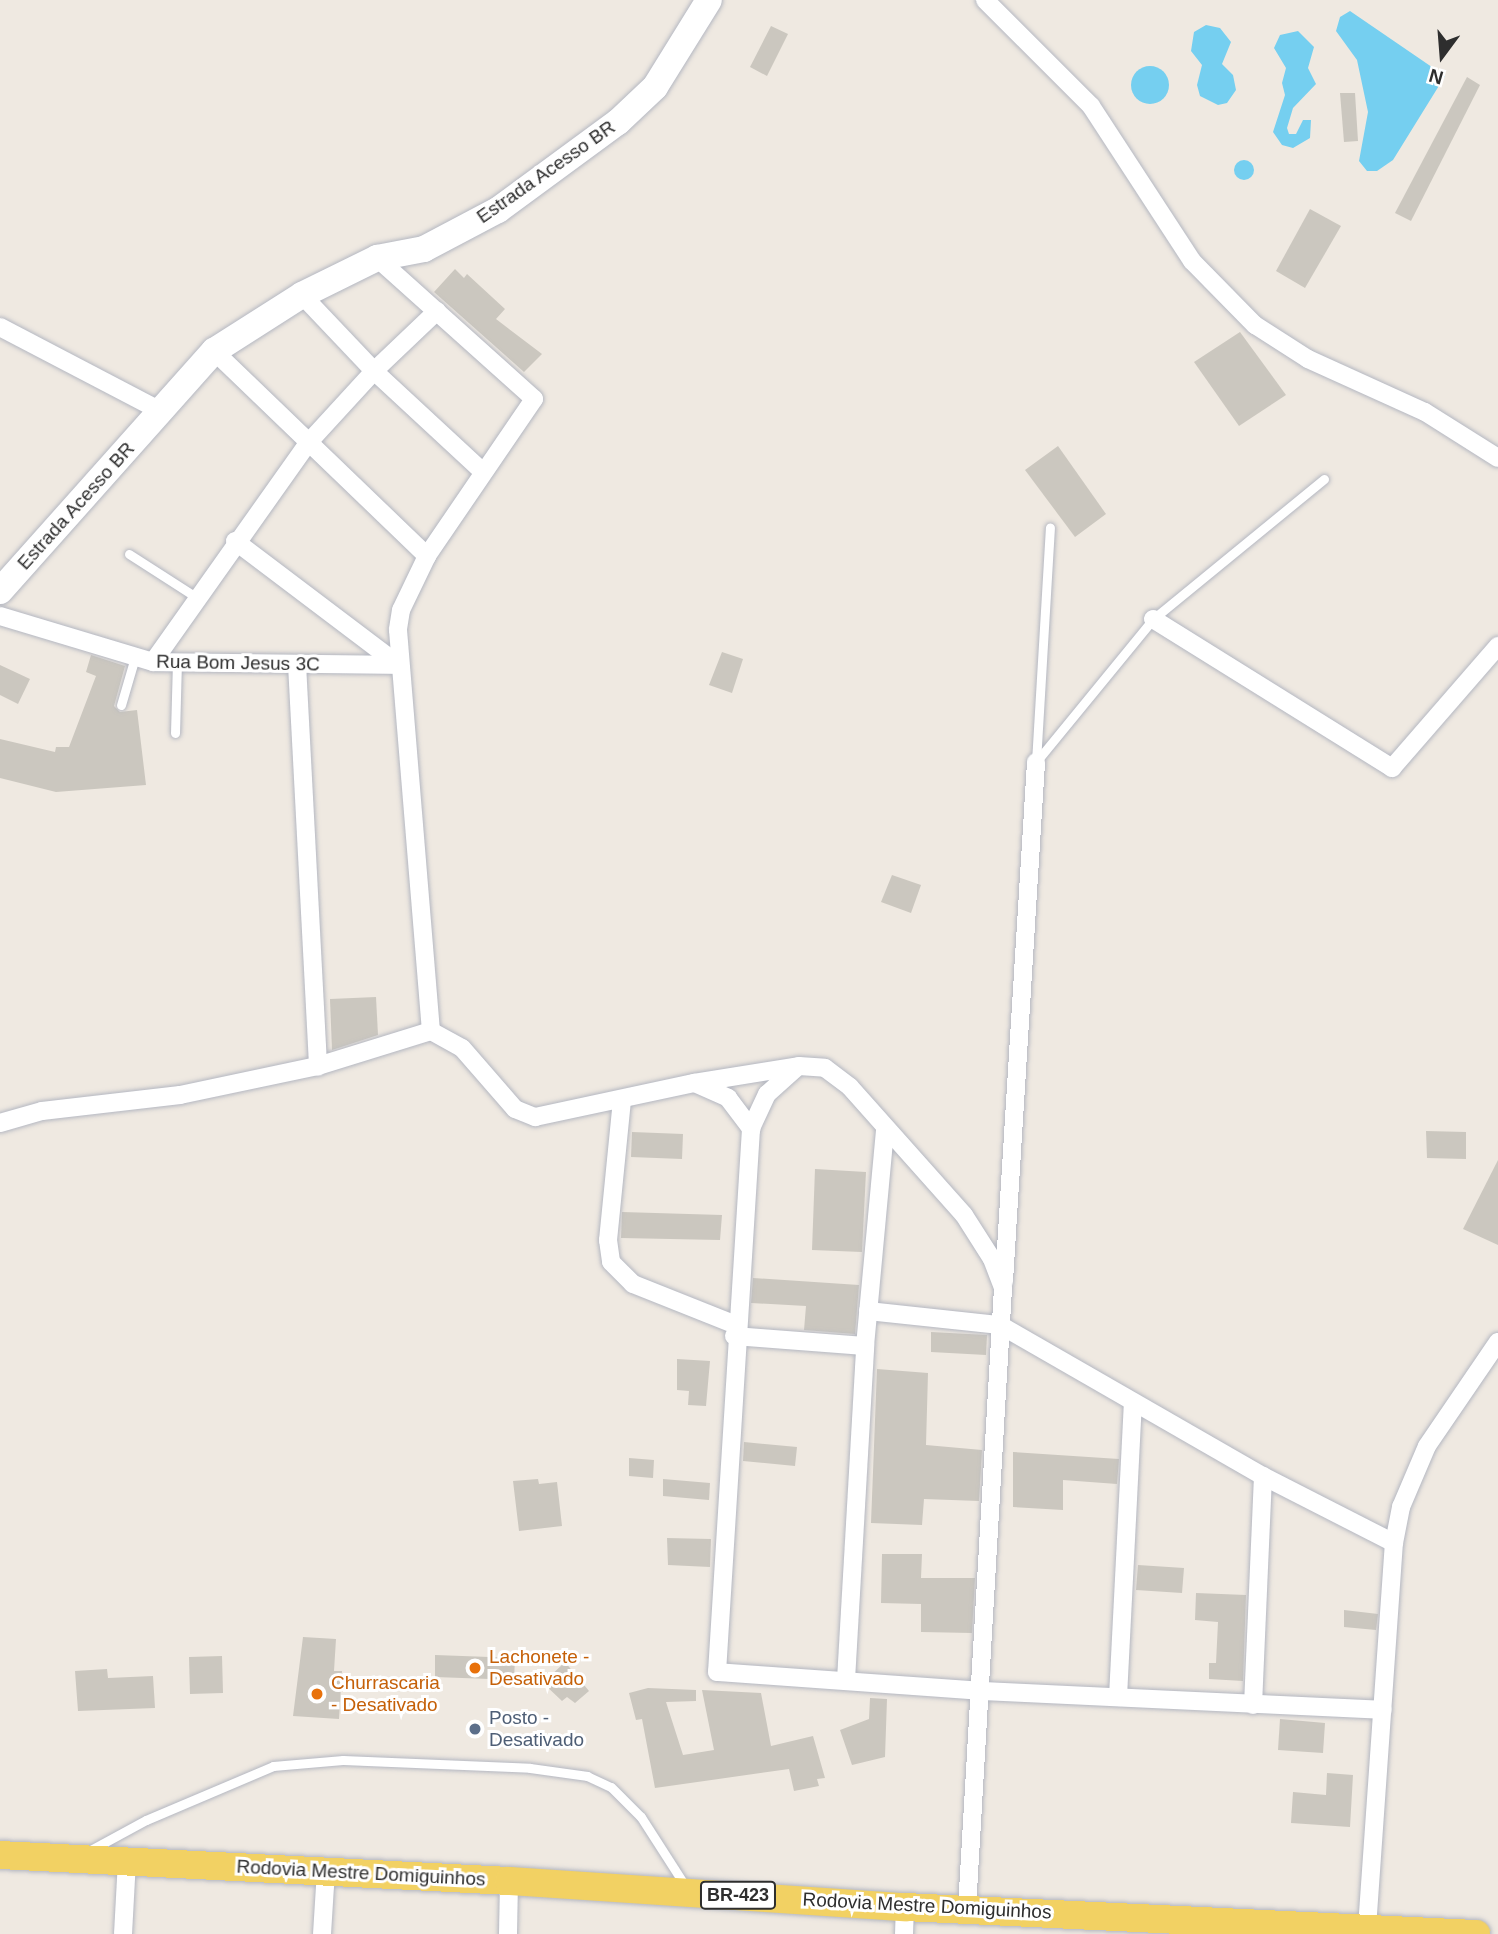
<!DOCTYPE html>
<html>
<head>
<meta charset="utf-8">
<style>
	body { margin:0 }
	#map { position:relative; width:1498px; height:1934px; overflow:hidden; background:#efe9e1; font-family:Arial,sans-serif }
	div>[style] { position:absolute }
	.water>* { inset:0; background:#75cff0 }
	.round { border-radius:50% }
	.building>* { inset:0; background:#cbc7bf }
	.roads { filter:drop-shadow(0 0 2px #b4b7c1) drop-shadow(0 0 2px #b4b7c1) }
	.lane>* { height:9px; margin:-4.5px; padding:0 4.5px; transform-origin:4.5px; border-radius:4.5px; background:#fff }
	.street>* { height:18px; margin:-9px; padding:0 9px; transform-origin:9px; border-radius:9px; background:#fff }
	.secondary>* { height:26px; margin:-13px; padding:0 13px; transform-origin:13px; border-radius:13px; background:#fff }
	.primary>* { height:28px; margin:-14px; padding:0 14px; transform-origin:14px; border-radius:14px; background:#f2d163 }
	.dots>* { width:19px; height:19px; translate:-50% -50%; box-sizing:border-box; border:4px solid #fff; border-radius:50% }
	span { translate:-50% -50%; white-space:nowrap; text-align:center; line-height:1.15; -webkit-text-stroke:6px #fff; paint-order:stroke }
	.shield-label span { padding:2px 5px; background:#fff; border:2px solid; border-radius:5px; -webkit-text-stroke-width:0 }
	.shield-label { font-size:18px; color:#2e2e2e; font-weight:700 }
	.street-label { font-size:19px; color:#2e2e2e }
	.food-label { font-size:19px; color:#c56008 }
	.left { translate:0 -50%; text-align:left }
	.service-label { font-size:19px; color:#4e5e75 }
	.north { position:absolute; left:1407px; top:21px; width:70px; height:70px; -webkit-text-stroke:5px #fff; paint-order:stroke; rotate:196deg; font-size:19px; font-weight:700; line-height:28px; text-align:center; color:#2e2e2e }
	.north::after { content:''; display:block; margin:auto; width:24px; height:32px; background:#2e2e2e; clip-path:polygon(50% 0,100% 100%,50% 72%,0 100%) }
</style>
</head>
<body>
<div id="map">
	<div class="water">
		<div style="clip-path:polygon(1350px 11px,1445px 76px,1393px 160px,1377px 171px,1367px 171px,1359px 161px,1368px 112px,1357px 60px,1336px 31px,1340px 17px)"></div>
		<div style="clip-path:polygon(1206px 25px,1220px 28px,1231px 42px,1222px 64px,1233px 75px,1236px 90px,1227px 103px,1218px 105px,1200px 96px,1197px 85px,1202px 65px,1191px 51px,1194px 32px)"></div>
		<div style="clip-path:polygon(1298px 31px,1314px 47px,1308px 68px,1316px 84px,1293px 108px,1287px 128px,1289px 134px,1296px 134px,1303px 120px,1311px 120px,1310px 138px,1293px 148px,1282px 145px,1273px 132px,1285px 95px,1282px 83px,1286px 68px,1274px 48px,1280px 35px)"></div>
		<div class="round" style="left:1131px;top:66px;width:38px;height:38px"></div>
		<div class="round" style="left:1234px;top:160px;width:20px;height:20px"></div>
	</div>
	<div class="building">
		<div style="clip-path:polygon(771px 26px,788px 34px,767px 76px,750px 67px)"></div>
		<div style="clip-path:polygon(1467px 77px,1480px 85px,1411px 221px,1395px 213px)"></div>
		<div style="clip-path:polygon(1340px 93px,1355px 93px,1358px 141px,1344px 142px)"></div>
		<div style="clip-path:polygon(1310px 209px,1341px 226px,1305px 288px,1276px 271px)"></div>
		<div style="clip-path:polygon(455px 269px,464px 278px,467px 274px,505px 309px,496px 319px,542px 354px,524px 372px,434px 292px)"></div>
		<div style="clip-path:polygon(1240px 332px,1286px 395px,1239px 426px,1194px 362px)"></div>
		<div style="clip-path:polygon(1058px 446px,1106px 514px,1075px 537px,1025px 470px)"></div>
		<div style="clip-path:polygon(722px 652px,743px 659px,732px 693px,709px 685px)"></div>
		<div style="clip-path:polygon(91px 655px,125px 666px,114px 706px,120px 712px,137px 710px,146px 785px,56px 792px,0 778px,0 739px,55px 752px,56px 747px,69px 747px,96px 676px,86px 672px)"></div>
		<div style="clip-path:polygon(0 665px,30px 679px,18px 704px,0 695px)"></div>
		<div style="clip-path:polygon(892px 875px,921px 885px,911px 913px,881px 902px)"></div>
		<div style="clip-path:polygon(376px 997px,378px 1035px,332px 1050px,330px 999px)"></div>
		<div style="clip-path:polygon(1426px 1131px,1466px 1132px,1466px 1159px,1427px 1158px)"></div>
		<div style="clip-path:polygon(632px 1132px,683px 1134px,682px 1159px,631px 1157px)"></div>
		<div style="clip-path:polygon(1498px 1160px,1498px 1245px,1463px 1229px)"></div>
		<div style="clip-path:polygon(815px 1169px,866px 1172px,862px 1252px,812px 1250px)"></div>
		<div style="clip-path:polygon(622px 1212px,722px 1215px,720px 1240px,621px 1238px)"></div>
		<div style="clip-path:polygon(753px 1278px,859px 1285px,855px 1334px,804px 1330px,806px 1306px,751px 1303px)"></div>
		<div style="clip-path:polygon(931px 1332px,987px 1335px,986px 1355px,931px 1352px)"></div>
		<div style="clip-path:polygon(677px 1359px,710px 1361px,706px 1406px,688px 1405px,689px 1391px,677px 1390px)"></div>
		<div style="clip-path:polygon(877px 1369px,928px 1373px,926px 1445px,982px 1450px,979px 1501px,924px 1499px,922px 1525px,871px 1523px)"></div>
		<div style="clip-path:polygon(744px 1442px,797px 1447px,795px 1466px,743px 1461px)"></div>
		<div style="clip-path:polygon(1013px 1452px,1119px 1459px,1117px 1484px,1063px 1480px,1063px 1510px,1013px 1507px)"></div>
		<div style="clip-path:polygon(629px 1458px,654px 1460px,653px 1478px,629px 1476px)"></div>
		<div style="clip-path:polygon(538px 1479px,539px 1484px,557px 1482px,562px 1526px,519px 1531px,513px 1481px)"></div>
		<div style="clip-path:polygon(663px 1479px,710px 1483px,709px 1500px,663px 1496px)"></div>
		<div style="clip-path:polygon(667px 1538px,711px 1539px,710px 1567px,668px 1565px)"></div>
		<div style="clip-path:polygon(882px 1554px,922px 1554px,921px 1578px,975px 1578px,972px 1633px,921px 1632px,921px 1604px,881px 1603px)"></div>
		<div style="clip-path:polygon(1138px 1565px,1184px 1568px,1182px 1593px,1136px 1590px)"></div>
		<div style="clip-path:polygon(1196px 1593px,1246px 1595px,1243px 1681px,1209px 1679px,1209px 1663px,1216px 1663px,1218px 1622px,1195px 1620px)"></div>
		<div style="clip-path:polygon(1344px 1610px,1378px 1614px,1376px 1630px,1344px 1627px)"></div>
		<div style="clip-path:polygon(303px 1637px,336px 1639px,334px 1671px,342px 1671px,339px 1719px,293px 1716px)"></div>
		<div style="clip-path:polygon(435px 1655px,515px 1658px,514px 1680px,435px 1677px)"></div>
		<div style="clip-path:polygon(222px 1656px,223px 1693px,190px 1694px,189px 1657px)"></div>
		<div style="clip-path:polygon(565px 1662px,589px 1691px,575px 1703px,567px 1697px,562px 1701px,543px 1683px)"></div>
		<div style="clip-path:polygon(107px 1669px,108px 1678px,153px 1676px,155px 1708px,78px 1711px,75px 1671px)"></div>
		<div style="clip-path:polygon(648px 1688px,696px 1690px,696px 1701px,666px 1702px,683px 1755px,714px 1750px,702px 1690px,761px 1693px,771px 1746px,813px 1736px,825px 1778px,817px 1779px,819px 1786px,794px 1791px,789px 1769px,655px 1788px,642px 1719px,636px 1720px,629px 1693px)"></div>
		<div style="clip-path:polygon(870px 1698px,887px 1699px,885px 1757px,852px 1765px,840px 1730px,869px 1719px)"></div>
		<div style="clip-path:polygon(1280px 1719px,1325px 1723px,1323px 1753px,1278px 1750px)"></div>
		<div style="clip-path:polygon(1327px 1773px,1353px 1775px,1350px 1827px,1291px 1823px,1293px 1792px,1326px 1795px)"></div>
	</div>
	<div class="roads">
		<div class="lane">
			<div style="left:129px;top:554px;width:80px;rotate:32.7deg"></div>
			<div style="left:121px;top:705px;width:50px;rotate:-73.7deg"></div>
			<div style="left:175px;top:733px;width:70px;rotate:-88.4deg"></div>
			<div style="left:1036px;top:762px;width:185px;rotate:-50.7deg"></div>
			<div style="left:1153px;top:619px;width:221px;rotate:-39.3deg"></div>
			<div style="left:1036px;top:762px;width:235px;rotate:-86.6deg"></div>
			<div style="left:87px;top:1852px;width:67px;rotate:-28.5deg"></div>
			<div style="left:146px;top:1820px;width:138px;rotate:-23deg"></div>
			<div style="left:273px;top:1766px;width:70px;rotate:-4.9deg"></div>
			<div style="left:343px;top:1760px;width:187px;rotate:2.4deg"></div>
			<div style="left:530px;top:1768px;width:58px;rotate:8deg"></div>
			<div style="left:587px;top:1776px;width:26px;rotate:25deg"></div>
			<div style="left:611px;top:1787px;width:42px;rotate:45deg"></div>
			<div style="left:641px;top:1817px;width:83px;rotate:57.3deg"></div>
		</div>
		<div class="street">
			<div style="left:985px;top:0;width:150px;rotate:45deg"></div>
			<div style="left:1091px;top:106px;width:185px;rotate:56.9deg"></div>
			<div style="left:1192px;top:261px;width:90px;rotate:45.5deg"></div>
			<div style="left:1255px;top:325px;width:63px;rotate:32.7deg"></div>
			<div style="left:1308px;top:359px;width:128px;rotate:24.4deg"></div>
			<div style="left:1425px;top:412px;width:86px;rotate:32.2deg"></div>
			<div style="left:377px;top:258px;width:211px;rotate:41.9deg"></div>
			<div style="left:534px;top:399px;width:190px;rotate:124.3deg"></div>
			<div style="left:427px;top:556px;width:60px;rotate:115.7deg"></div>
			<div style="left:401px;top:610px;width:20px;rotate:99deg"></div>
			<div style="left:398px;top:630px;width:402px;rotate:85.3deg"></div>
			<div style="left:431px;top:1031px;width:35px;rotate:29deg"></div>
			<div style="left:462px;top:1048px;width:81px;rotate:49deg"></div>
			<div style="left:515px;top:1109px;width:22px;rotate:22deg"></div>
			<div style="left:535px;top:1117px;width:163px;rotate:-12.1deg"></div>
			<div style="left:694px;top:1083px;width:106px;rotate:-9.2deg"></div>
			<div style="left:799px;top:1066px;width:26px;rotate:4deg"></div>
			<div style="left:825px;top:1068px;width:31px;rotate:37deg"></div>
			<div style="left:850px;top:1087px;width:171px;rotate:48.3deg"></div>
			<div style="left:964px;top:1215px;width:52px;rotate:57.5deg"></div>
			<div style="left:992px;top:1259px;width:31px;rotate:69deg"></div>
			<div style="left:1003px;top:1288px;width:622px;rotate:93.32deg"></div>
			<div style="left:302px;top:295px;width:105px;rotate:46.5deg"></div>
			<div style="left:374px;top:371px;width:149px;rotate:42.8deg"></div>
			<div style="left:0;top:327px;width:182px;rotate:27.6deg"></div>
			<div style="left:214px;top:351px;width:296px;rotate:43.9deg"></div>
			<div style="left:235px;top:541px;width:206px;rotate:37.1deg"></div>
			<div style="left:0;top:616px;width:160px;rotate:16.7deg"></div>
			<div style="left:153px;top:662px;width:246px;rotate:0.7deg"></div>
			<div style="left:1153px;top:619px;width:282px;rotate:31.9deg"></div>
			<div style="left:1392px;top:768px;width:162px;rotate:-49deg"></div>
			<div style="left:153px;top:662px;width:270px;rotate:-54.7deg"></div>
			<div style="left:309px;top:442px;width:96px;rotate:-47.5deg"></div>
			<div style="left:374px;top:371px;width:87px;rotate:-43.6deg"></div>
			<div style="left:297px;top:664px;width:403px;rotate:87deg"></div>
			<div style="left:796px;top:1068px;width:39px;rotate:138deg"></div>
			<div style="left:767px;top:1094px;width:38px;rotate:115deg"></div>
			<div style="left:751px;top:1129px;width:544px;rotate:93.58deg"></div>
			<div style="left:717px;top:1672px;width:265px;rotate:4.1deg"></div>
			<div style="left:981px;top:1691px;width:402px;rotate:2.7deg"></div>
			<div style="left:697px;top:1084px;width:34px;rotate:24deg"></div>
			<div style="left:728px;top:1098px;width:39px;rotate:53deg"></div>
			<div style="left:622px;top:1100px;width:141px;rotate:95.7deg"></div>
			<div style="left:608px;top:1240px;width:22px;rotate:82deg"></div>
			<div style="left:611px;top:1262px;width:31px;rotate:45deg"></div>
			<div style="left:633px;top:1284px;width:111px;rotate:21.7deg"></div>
			<div style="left:0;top:1123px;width:44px;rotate:-15.9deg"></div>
			<div style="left:42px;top:1111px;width:139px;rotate:-6.6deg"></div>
			<div style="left:180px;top:1095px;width:141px;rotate:-11.9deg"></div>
			<div style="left:318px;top:1066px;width:118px;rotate:-17.2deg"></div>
			<div style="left:1004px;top:1281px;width:520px;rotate:-86.47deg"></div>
			<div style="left:868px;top:1311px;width:133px;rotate:6.1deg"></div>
			<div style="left:1000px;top:1325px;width:303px;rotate:29.9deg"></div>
			<div style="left:1263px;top:1476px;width:229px;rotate:92.5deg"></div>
			<div style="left:734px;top:1336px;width:131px;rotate:4.4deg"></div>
			<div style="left:1263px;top:1476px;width:147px;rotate:27.1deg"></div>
			<div style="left:846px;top:1680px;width:335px;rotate:-86.7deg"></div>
			<div style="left:865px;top:1346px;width:218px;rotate:-84.7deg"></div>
			<div style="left:1118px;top:1697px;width:294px;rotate:-87.1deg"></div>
			<div style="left:1367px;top:1928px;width:386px;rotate:-86deg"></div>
			<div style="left:1394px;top:1543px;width:37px;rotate:-79deg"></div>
			<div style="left:1401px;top:1507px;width:66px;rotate:-66.9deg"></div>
			<div style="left:1427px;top:1446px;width:126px;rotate:-55.7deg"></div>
			<div style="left:123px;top:1934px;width:73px;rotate:-86.9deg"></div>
			<div style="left:322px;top:1934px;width:63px;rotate:-86.4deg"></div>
			<div style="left:508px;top:1934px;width:53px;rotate:-88.9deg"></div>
			<div style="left:904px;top:1934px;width:27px;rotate:-88deg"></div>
		</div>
		<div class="secondary">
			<div style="left:0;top:591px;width:322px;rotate:-48.3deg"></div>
			<div style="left:214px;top:351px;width:104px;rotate:-32.5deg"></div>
			<div style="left:302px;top:295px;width:84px;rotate:-26.3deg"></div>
			<div style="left:377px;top:258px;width:48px;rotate:-10.8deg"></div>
			<div style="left:424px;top:249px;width:84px;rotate:-27.8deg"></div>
			<div style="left:498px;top:210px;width:149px;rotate:-36.3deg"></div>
			<div style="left:618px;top:122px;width:51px;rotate:-43.4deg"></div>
			<div style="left:655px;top:87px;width:102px;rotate:-58.2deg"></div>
		</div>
		<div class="primary">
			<div style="left:0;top:1855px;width:510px;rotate:2.92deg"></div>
			<div style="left:509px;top:1881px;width:397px;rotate:3.8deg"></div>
			<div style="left:905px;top:1907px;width:572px;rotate:2.71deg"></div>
		</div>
	</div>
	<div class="dots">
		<div style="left:475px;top:1668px;background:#e8710a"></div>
		<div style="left:317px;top:1694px;background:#e8710a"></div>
		<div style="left:475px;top:1729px;background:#5c6f8a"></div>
	</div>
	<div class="shield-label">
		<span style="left:738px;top:1895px">BR-423</span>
	</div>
	<div class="street-label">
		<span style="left:546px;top:172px;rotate:-35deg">Estrada Acesso BR</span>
		<span style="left:76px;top:506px;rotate:-48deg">Estrada Acesso BR</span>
		<span style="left:238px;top:663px;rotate:1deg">Rua Bom Jesus 3C</span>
		<span style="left:361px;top:1873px;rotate:3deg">Rodovia Mestre Domiguinhos</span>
		<span style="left:927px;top:1906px;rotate:3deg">Rodovia Mestre Domiguinhos</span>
	</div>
	<div class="food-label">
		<span class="left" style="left:489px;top:1668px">Lachonete -<br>Desativado</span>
		<span class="left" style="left:331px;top:1694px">Churrascaria<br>- Desativado</span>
	</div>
	<div class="service-label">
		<span class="left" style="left:489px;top:1729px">Posto -<br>Desativado</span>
	</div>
	<div class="north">N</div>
</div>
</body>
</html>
